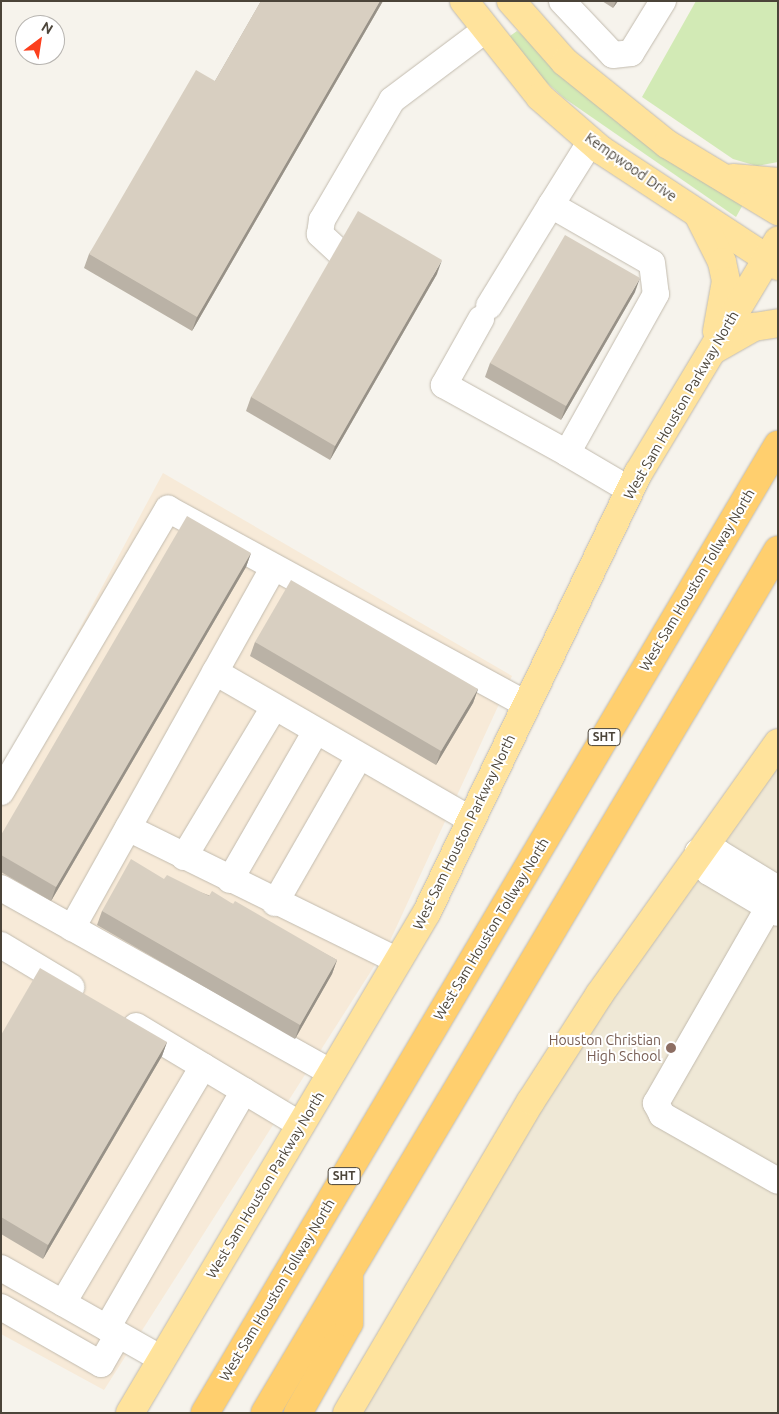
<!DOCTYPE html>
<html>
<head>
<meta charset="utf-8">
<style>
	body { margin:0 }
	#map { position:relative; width:779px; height:1414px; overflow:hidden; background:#f6f3ec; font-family:Ubuntu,sans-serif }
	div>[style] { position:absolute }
	.commercial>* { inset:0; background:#f7ead8 }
	.education>* { inset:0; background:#efe8d6 }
	.green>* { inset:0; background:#d2eab5 }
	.roads { filter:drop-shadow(0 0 1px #c2bbae) drop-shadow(0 0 1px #c2bbae) }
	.minor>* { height:26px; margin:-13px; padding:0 13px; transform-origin:13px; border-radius:13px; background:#fff }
	.major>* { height:28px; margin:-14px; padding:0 14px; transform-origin:14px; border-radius:14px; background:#ffe39c }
	.highway>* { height:28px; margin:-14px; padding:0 14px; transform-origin:14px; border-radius:14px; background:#ffcf6e }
	.wall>* { inset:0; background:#bab2a6 }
	.shaded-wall>* { inset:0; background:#979187 }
	.building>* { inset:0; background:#d8cfc1 }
	.dots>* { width:14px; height:14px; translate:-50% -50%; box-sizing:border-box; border:2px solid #fff; border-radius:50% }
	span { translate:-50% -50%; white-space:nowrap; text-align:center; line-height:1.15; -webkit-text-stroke:4px #fff; paint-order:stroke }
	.shield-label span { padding:1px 4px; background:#fff; border:1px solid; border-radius:4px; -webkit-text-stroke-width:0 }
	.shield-label { font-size:12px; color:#4b4439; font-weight:700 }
	.street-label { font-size:14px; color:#4b4439 }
	.education-label { font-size:14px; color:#785e54 }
	.right { translate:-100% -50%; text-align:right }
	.frame { position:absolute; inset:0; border:2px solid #4b4439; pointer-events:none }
	.north { position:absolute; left:15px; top:15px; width:50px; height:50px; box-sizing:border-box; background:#fff; border:1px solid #b7b4b0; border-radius:50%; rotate:31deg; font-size:14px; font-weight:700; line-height:20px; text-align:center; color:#4b4439 }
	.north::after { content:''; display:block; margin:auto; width:18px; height:22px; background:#fc3f1d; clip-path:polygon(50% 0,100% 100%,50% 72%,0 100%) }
</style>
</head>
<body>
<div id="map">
	<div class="commercial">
		<div style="clip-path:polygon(163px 473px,512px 676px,389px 943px,104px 1390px,1px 1334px,1px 776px)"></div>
	</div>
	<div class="education">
		<div style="clip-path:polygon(778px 743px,778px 1413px,347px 1413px,531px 1101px)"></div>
	</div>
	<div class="green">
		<div style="clip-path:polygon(696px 1px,778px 1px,778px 162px,757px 166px,733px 159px,642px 97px)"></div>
		<div style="clip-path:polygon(517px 31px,745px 201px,736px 217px,564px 98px,526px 64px,510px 36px)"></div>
	</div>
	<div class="roads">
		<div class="minor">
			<div style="left:562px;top:1px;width:74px;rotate:46.6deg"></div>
			<div style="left:613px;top:55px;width:18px;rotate:-6deg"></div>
			<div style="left:631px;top:53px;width:61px;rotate:-58.4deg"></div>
			<div style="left:591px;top:141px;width:75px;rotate:122deg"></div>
			<div style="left:551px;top:205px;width:116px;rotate:29.9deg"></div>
			<div style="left:652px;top:263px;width:31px;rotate:83deg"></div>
			<div style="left:656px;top:294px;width:182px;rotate:119.2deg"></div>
			<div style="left:567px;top:453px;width:73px;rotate:30.4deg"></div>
			<div style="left:338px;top:251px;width:25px;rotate:-137deg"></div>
			<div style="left:320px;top:234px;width:14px;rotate:-82deg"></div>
			<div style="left:322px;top:220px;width:139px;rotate:-59.7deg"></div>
			<div style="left:392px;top:100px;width:115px;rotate:-36.9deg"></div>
			<div style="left:489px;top:306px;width:119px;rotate:-58.5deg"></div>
			<div style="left:481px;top:319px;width:76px;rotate:119.3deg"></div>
			<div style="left:444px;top:385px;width:141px;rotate:28.9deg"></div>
			<div style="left:215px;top:672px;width:296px;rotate:30deg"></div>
			<div style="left:1px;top:792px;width:329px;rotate:-59.5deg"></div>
			<div style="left:168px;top:509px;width:409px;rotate:28.6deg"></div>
			<div style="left:128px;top:828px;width:301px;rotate:26.2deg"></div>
			<div style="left:184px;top:857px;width:175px;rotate:-59deg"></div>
			<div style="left:230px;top:880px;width:172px;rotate:-60deg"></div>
			<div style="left:1px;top:888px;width:379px;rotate:29.2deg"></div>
			<div style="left:778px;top:889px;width:69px;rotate:-148.6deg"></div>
			<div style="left:719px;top:853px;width:21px;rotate:-177deg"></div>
			<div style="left:698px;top:852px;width:23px;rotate:61deg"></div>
			<div style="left:709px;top:872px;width:80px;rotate:30.7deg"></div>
			<div style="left:778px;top:891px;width:245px;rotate:119.9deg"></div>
			<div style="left:656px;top:1103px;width:13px;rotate:63deg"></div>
			<div style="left:662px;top:1115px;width:133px;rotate:29.6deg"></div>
			<div style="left:275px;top:903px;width:168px;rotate:-60.1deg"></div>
			<div style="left:72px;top:928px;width:412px;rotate:-60.8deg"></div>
			<div style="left:1px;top:945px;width:82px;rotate:31deg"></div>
			<div style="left:136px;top:1026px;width:192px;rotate:31deg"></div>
			<div style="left:1px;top:1268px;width:185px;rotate:29.5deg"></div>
			<div style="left:63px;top:1303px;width:275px;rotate:-59.4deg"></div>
			<div style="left:1px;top:1307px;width:115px;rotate:29.7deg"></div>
			<div style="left:101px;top:1364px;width:34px;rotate:-60deg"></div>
			<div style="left:107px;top:1328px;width:274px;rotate:-60deg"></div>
		</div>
		<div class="major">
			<div style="left:464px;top:1px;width:122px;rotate:51.6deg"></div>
			<div style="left:540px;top:97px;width:81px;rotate:41deg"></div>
			<div style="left:601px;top:150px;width:212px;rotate:33.2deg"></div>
			<div style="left:511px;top:1px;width:81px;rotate:48.5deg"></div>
			<div style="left:565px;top:62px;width:131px;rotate:38.8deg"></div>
			<div style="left:667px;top:144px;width:130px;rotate:31.1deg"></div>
			<div style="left:733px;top:178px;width:45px;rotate:5.1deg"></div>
			<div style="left:699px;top:216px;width:51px;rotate:63.4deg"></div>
			<div style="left:722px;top:262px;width:19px;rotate:78deg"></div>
			<div style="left:726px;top:281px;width:51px;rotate:100.2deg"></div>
			<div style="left:715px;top:349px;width:45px;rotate:-29.4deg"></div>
			<div style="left:754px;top:327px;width:24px;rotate:-9deg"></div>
			<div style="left:130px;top:1413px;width:582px;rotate:-59.34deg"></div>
			<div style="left:427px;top:912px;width:488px;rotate:-64.3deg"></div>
			<div style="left:639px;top:472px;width:270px;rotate:-59deg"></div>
			<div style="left:347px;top:1413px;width:362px;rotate:-59.5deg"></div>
			<div style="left:531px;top:1101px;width:126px;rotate:-57.3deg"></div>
			<div style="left:599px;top:995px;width:309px;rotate:-54.6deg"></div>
		</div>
		<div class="highway">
			<div style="left:205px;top:1413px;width:1125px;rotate:-59.38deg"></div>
			<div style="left:265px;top:1413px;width:1004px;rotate:-59.27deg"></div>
			<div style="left:298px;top:1413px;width:103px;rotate:-60.5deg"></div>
			<div style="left:349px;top:1323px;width:50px;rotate:-90deg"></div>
		</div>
	</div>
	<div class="wall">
		<div style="clip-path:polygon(261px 1px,383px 1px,192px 331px,84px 268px,89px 254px,215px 81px)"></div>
		<div style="clip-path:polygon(602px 1px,618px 1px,613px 8px)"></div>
		<div style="clip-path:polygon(437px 274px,330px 460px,246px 411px,251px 397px)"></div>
		<div style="clip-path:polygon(635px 292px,561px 420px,485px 377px,490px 363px)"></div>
		<div style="clip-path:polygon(251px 553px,246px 567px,51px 901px,1px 872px,1px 835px)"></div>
		<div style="clip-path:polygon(255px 642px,478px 689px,473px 703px,436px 765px,250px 656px)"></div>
		<div style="clip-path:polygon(164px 879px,233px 904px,337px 960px,332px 974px,295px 1039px,97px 925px,102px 911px)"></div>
		<div style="clip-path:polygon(1px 1035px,167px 1042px,162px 1056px,43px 1259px,1px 1234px)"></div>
	</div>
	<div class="shaded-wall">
		<div style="clip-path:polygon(380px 1px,383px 1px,192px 331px,197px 317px)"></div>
		<div style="clip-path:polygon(616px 1px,618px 1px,613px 8px)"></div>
		<div style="clip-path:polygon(442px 260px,437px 274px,330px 460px,335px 446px)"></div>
		<div style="clip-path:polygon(640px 278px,635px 292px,561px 420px,566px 406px)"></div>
		<div style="clip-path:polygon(251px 553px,246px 567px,51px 901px,56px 887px)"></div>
		<div style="clip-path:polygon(478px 689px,473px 703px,436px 765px,441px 751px)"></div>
		<div style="clip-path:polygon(337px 960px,332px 974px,295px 1039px,300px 1025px)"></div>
		<div style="clip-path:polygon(167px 1042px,162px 1056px,43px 1259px,48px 1245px)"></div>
	</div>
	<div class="building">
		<div style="clip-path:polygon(261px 1px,380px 1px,197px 317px,89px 254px,196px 70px,215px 81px)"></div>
		<div style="clip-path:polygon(358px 211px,442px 260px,335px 446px,251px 397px)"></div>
		<div style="clip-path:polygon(565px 235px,640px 278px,566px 406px,490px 363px)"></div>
		<div style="clip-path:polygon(187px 516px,251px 553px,56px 887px,1px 855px,1px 835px)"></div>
		<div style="clip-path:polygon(291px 580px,478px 689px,441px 751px,255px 642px)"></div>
		<div style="clip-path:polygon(131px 859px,164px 879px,167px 875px,209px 896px,212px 891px,233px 904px,235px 901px,337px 960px,300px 1025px,102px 911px)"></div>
		<div style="clip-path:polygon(40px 968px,167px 1042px,48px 1245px,1px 1217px,1px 1035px)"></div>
	</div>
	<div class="dots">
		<div style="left:671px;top:1048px;background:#8d6e63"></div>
	</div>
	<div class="shield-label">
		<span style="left:604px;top:737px">SHT</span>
		<span style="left:344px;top:1176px">SHT</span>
	</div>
	<div class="street-label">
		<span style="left:631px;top:167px;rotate:35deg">Kempwood Drive</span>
		<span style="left:681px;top:405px;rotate:-60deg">West Sam Houston Parkway North</span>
		<span style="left:697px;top:580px;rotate:-59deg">West Sam Houston Tollway North</span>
		<span style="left:464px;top:832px;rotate:-64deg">West Sam Houston Parkway North</span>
		<span style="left:491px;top:929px;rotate:-59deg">West Sam Houston Tollway North</span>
		<span style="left:265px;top:1185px;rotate:-59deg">West Sam Houston Parkway North</span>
		<span style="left:277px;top:1290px;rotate:-59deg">West Sam Houston Tollway North</span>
	</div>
	<div class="education-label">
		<span class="right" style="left:661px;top:1048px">Houston Christian<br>High School</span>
	</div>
	<div class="frame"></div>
	<div class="north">N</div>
</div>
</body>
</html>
